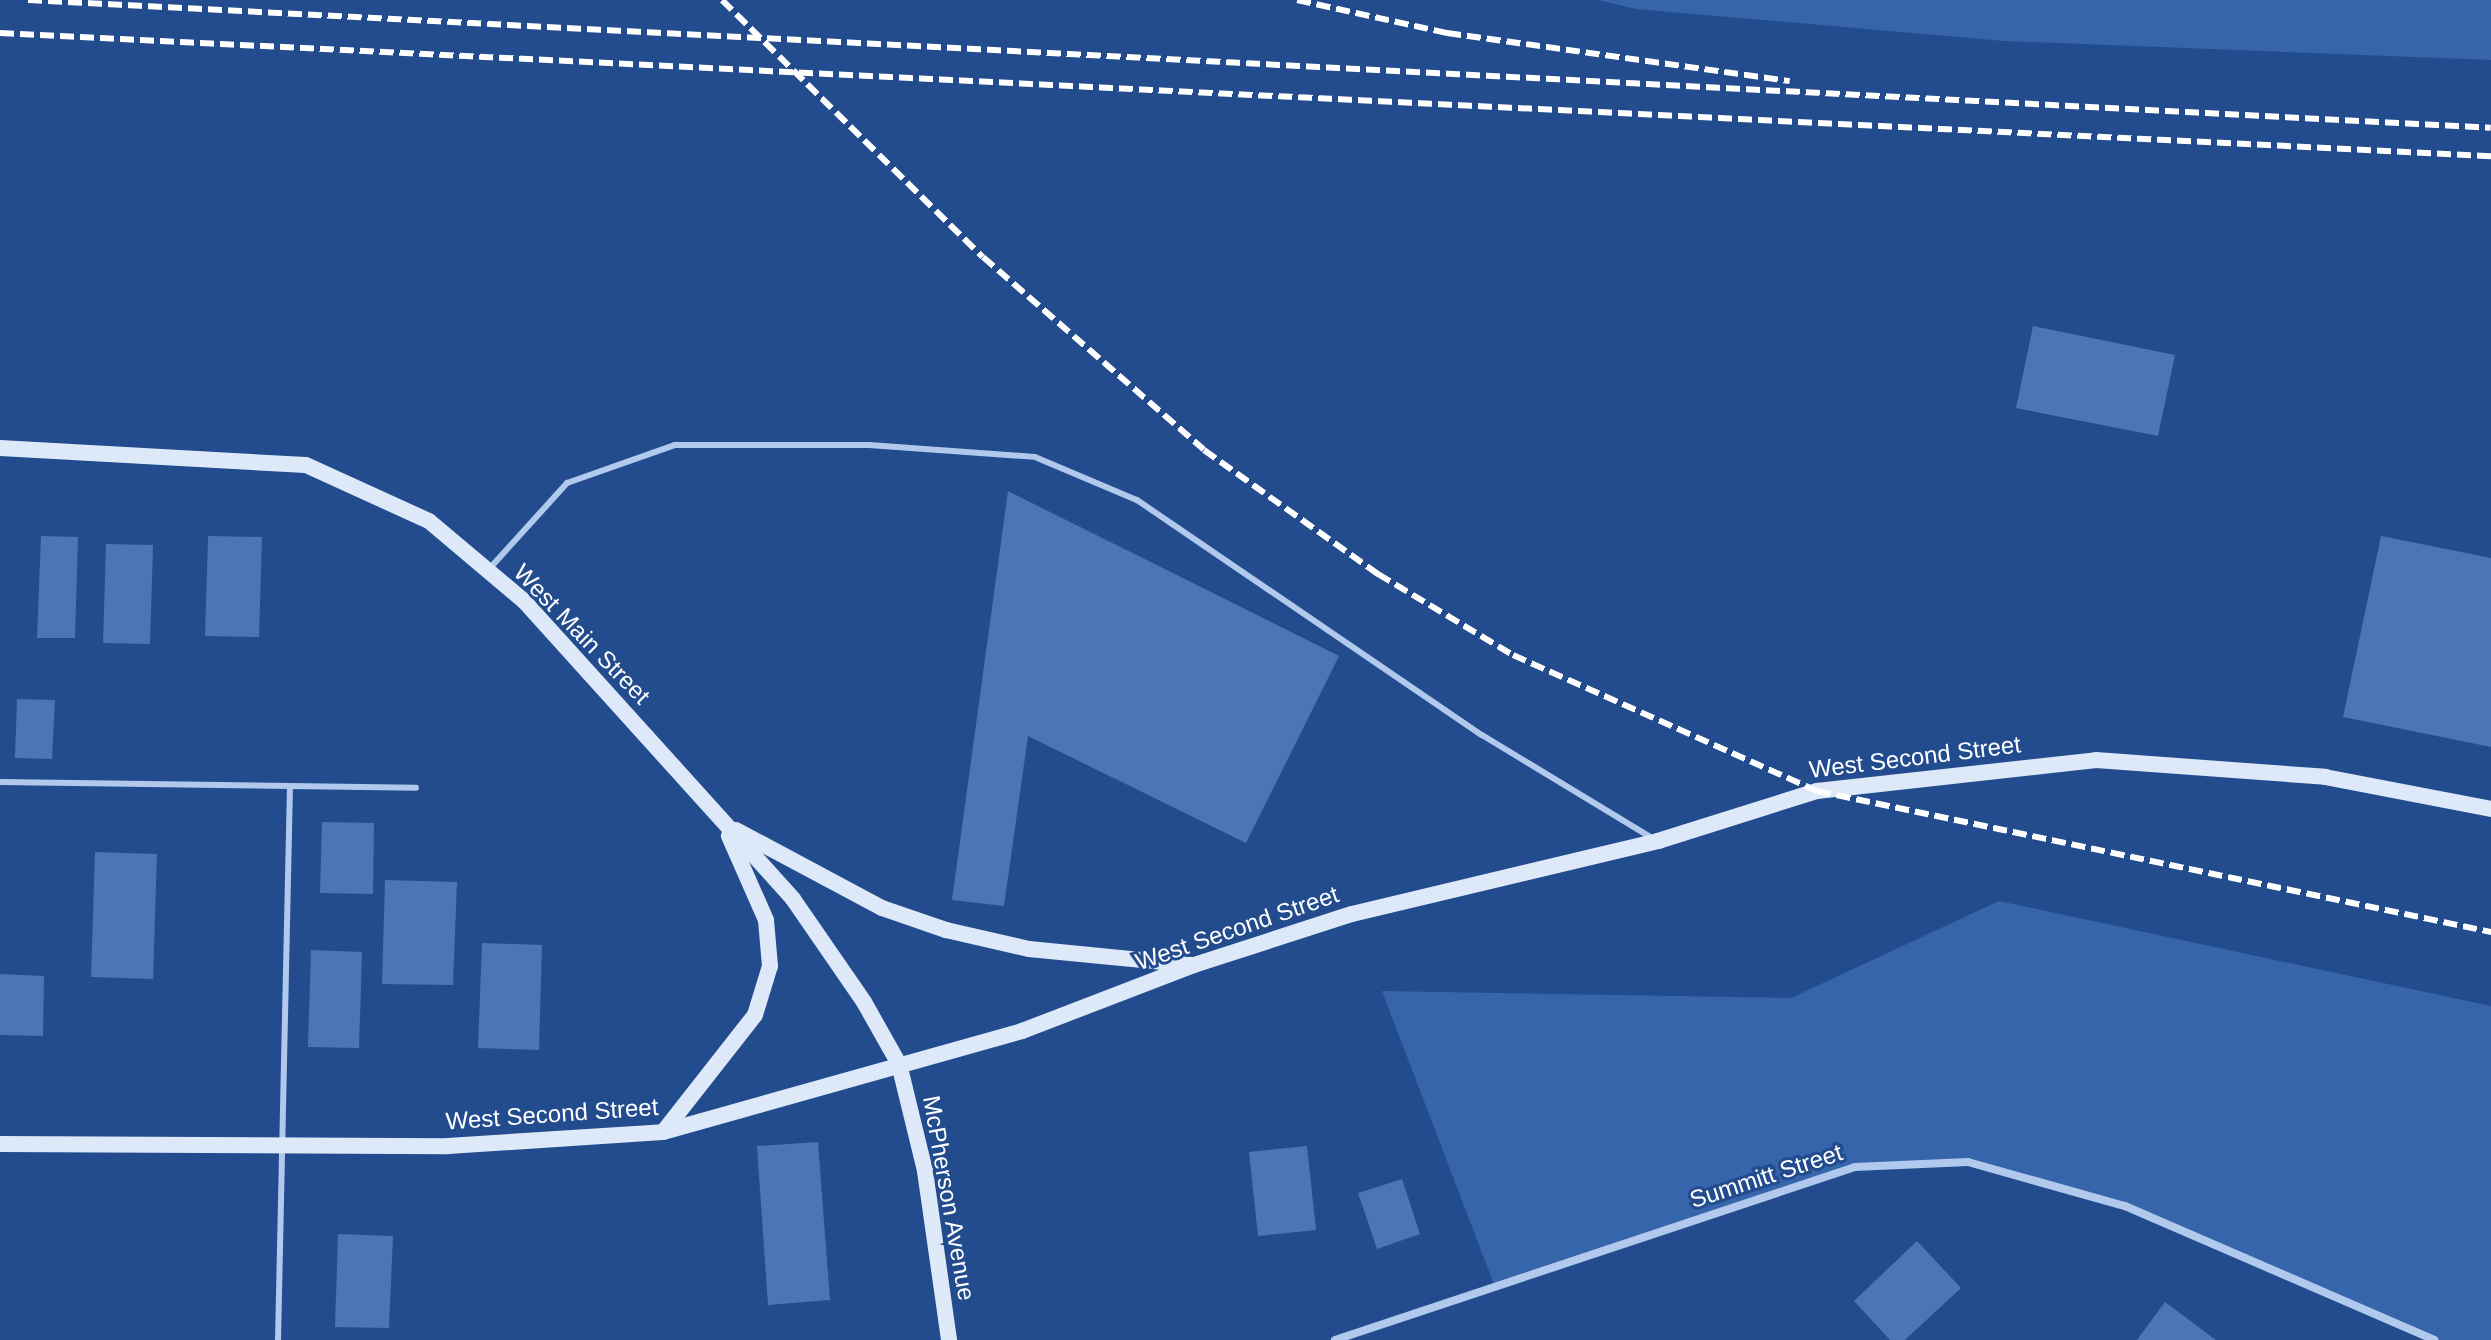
<!DOCTYPE html>
<html>
<head>
<meta charset="utf-8">
<style>
	body { margin:0 }
	#map { position:relative; width:2491px; height:1340px; overflow:hidden; background:#224c8e; font-family:Helvetica,sans-serif }
	div>[style] { position:absolute }
	.green>* { inset:0; background:#3665ac }
	.building>* { inset:0; background:#4b75b5 }
	.service>* { height:6px; margin:-3px; padding:0 3px; transform-origin:3px; border-radius:3px; background:#b1c9ec }
	.minor>* { height:8px; margin:-4px; padding:0 4px; transform-origin:4px; border-radius:4px; background:#b1c9ec }
	.secondary>* { height:16px; margin:-8px; padding:0 8px; transform-origin:8px; border-radius:8px; background:#dde8f9 }
	.rail>* { height:6px; margin-top:-3px; transform-origin:0; background:repeating-linear-gradient(90deg,#fff 0 14px,transparent 0 20px) }
	span { translate:-50% -50%; white-space:nowrap; text-align:center; line-height:1.15; -webkit-text-stroke:6px #224c8e; paint-order:stroke }
	.street-label { font-size:24px; color:#fff }
</style>
</head>
<body>
<div id="map">
	<div class="green">
		<div style="clip-path:polygon(1599px 0,2491px 0,2491px 60px,2004px 41px,1636px 9px)"></div>
		<div style="clip-path:polygon(1999px 901px,2491px 1006px,2491px 1340px,2434px 1340px,2125px 1206px,1968px 1162px,1855px 1167px,1495px 1287px,1382px 991px,1791px 998px)"></div>
	</div>
	<div class="building">
		<div style="clip-path:polygon(2033px 326px,2175px 355px,2158px 436px,2016px 408px)"></div>
		<div style="clip-path:polygon(1008px 491px,1339px 656px,1246px 843px,1028px 736px,1004px 906px,952px 900px)"></div>
		<div style="clip-path:polygon(41px 536px,78px 537px,75px 638px,37px 638px)"></div>
		<div style="clip-path:polygon(208px 536px,262px 537px,259px 637px,205px 636px)"></div>
		<div style="clip-path:polygon(2381px 536px,2491px 558px,2491px 747px,2343px 717px)"></div>
		<div style="clip-path:polygon(106px 544px,153px 545px,150px 644px,103px 643px)"></div>
		<div style="clip-path:polygon(17px 699px,55px 700px,52px 759px,15px 758px)"></div>
		<div style="clip-path:polygon(322px 822px,374px 823px,373px 894px,320px 893px)"></div>
		<div style="clip-path:polygon(95px 852px,157px 854px,153px 979px,91px 977px)"></div>
		<div style="clip-path:polygon(385px 880px,457px 882px,453px 985px,382px 984px)"></div>
		<div style="clip-path:polygon(482px 943px,542px 945px,539px 1050px,478px 1048px)"></div>
		<div style="clip-path:polygon(311px 950px,362px 952px,359px 1048px,308px 1047px)"></div>
		<div style="clip-path:polygon(0 974px,44px 976px,43px 1036px,0 1035px)"></div>
		<div style="clip-path:polygon(818px 1142px,830px 1300px,768px 1305px,757px 1146px)"></div>
		<div style="clip-path:polygon(1307px 1146px,1316px 1230px,1258px 1236px,1249px 1152px)"></div>
		<div style="clip-path:polygon(1402px 1179px,1420px 1234px,1377px 1249px,1358px 1193px)"></div>
		<div style="clip-path:polygon(338px 1234px,393px 1236px,389px 1328px,335px 1327px)"></div>
		<div style="clip-path:polygon(1917px 1241px,1961px 1288px,1905px 1340px,1890px 1340px,1854px 1301px)"></div>
		<div style="clip-path:polygon(2165px 1302px,2216px 1340px,2137px 1340px)"></div>
	</div>
	<div class="service">
		<div style="left:490px;top:568px;width:115px;rotate:-47.8deg"></div>
		<div style="left:567px;top:483px;width:114px;rotate:-19.4deg"></div>
		<div style="left:675px;top:445px;width:194px"></div>
		<div style="left:869px;top:445px;width:166px;rotate:4.1deg"></div>
		<div style="left:1035px;top:457px;width:111px;rotate:22.9deg"></div>
		<div style="left:1137px;top:500px;width:417px;rotate:34.3deg"></div>
		<div style="left:1482px;top:735px;width:199px;rotate:31.2deg"></div>
		<div style="left:0;top:782px;width:416px;rotate:0.8deg"></div>
		<div style="left:278px;top:1340px;width:554px;rotate:-88.76deg"></div>
	</div>
	<div class="minor">
		<div style="left:1335px;top:1340px;width:548px;rotate:-18.4deg"></div>
		<div style="left:1855px;top:1167px;width:113px;rotate:-2.5deg"></div>
		<div style="left:1968px;top:1162px;width:163px;rotate:15.7deg"></div>
		<div style="left:2125px;top:1206px;width:337px;rotate:23.4deg"></div>
	</div>
	<div class="secondary">
		<div style="left:0;top:448px;width:306px;rotate:3.2deg"></div>
		<div style="left:306px;top:465px;width:135px;rotate:24.5deg"></div>
		<div style="left:429px;top:521px;width:124px;rotate:40.1deg"></div>
		<div style="left:524px;top:601px;width:401px;rotate:47.9deg"></div>
		<div style="left:793px;top:899px;width:125px;rotate:55.4deg"></div>
		<div style="left:864px;top:1002px;width:71px;rotate:60.6deg"></div>
		<div style="left:899px;top:1064px;width:110px;rotate:76.3deg"></div>
		<div style="left:925px;top:1171px;width:171px;rotate:81.9deg"></div>
		<div style="left:736px;top:830px;width:166px;rotate:28.1deg"></div>
		<div style="left:882px;top:908px;width:68px;rotate:19deg"></div>
		<div style="left:946px;top:930px;width:85px;rotate:12.9deg"></div>
		<div style="left:1029px;top:949px;width:163px;rotate:5.6deg"></div>
		<div style="left:664px;top:1131px;width:147px;rotate:-51.9deg"></div>
		<div style="left:755px;top:1015px;width:51px;rotate:-73deg"></div>
		<div style="left:770px;top:966px;width:46px;rotate:-95deg"></div>
		<div style="left:766px;top:920px;width:92px;rotate:-113.8deg"></div>
		<div style="left:0;top:1144px;width:448px;rotate:0.3deg"></div>
		<div style="left:448px;top:1146px;width:215px;rotate:-3.7deg"></div>
		<div style="left:663px;top:1132px;width:373px;rotate:-15.7deg"></div>
		<div style="left:1022px;top:1031px;width:184px;rotate:-21deg"></div>
		<div style="left:1194px;top:965px;width:166px;rotate:-17.9deg"></div>
		<div style="left:1352px;top:914px;width:315px;rotate:-13.4deg"></div>
		<div style="left:1658px;top:841px;width:167px;rotate:-17.5deg"></div>
		<div style="left:1817px;top:791px;width:281px;rotate:-6.3deg"></div>
		<div style="left:2096px;top:760px;width:230px;rotate:4.2deg"></div>
		<div style="left:2325px;top:777px;width:169px;rotate:10.9deg"></div>
	</div>
	<div class="rail">
		<div style="left:28px;top:0;width:2466px;rotate:2.97deg"></div>
		<div style="left:722px;top:0;width:366px;rotate:44.6deg"></div>
		<div style="left:983px;top:257px;width:293px;rotate:41.1deg"></div>
		<div style="left:1204px;top:450px;width:214px;rotate:35.5deg"></div>
		<div style="left:1378px;top:574px;width:157px;rotate:31deg"></div>
		<div style="left:1513px;top:655px;width:333px;rotate:24.1deg"></div>
		<div style="left:1817px;top:791px;width:689px;rotate:11.82deg"></div>
		<div style="left:1297px;top:0;width:154px;rotate:12.4deg"></div>
		<div style="left:1447px;top:33px;width:346px;rotate:8deg"></div>
		<div style="left:0;top:33px;width:2494px;rotate:2.83deg"></div>
	</div>
	<div class="street-label">
		<span style="left:582px;top:634px;rotate:46deg">West Main Street</span>
		<span style="left:1915px;top:757px;rotate:-7deg">West Second Street</span>
		<span style="left:1237px;top:928px;rotate:-19deg">West Second Street</span>
		<span style="left:552px;top:1114px;rotate:-4deg">West Second Street</span>
		<span style="left:1766px;top:1176px;rotate:-18deg">Summitt Street</span>
		<span style="left:949px;top:1198px;rotate:80deg">McPherson Avenue</span>
	</div>
</div>
</body>
</html>
